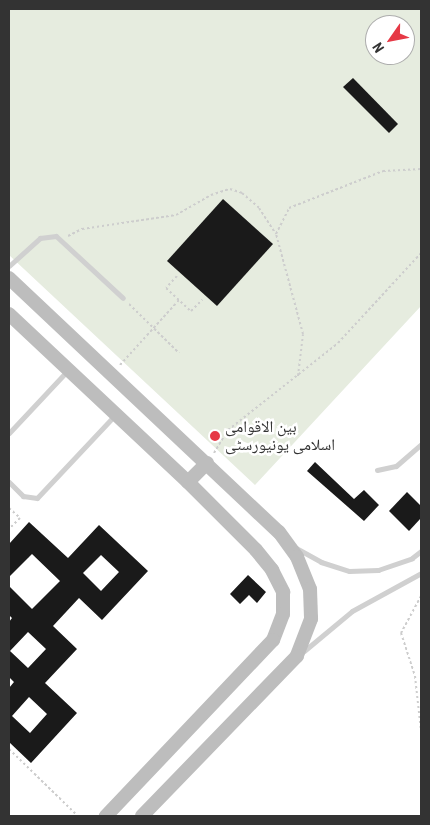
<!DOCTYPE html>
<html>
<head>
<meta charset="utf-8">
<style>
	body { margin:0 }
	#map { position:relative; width:430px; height:825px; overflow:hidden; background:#fff; font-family:"Roboto Condensed","Noto Naskh Arabic",sans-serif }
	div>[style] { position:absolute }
	.green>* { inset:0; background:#e6ecdf }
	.building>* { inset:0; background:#1a1a1a }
	.path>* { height:2px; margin-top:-1px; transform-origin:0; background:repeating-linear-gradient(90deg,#cdcdcd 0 2.5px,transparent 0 5px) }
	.lane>* { height:5px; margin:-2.5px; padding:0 2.5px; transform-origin:2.5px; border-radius:2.5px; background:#d0d0d0 }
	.secondary>* { height:14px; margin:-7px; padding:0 7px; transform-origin:7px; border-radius:7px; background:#bdbdbd }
	.dots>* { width:14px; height:14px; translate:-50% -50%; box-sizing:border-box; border:2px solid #fff; border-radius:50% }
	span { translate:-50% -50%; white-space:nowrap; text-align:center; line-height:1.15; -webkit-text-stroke:5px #fff; paint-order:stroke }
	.poi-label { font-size:16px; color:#333 }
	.left { translate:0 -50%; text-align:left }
	.frame { position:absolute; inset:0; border:10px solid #333; pointer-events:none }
	.north { position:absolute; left:365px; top:15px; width:50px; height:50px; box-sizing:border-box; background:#fff; border:1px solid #adadad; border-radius:50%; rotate:237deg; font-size:14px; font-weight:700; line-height:20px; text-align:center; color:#333 }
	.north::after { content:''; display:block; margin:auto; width:18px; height:22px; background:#e63946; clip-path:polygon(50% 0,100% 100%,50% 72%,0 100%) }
</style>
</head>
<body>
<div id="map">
	<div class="green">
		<div style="clip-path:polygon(evenodd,9px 9px,421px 9px,421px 306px,255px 485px,9px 255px,9px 9px,375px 25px,405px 25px,405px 55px,375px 55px,375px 25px)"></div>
	</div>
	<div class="building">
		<div style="clip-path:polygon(353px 78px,398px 124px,389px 133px,343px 87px)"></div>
		<div style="clip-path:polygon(223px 199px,273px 244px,217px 306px,167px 261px)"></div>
		<div style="clip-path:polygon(315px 462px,354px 499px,364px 490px,379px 505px,364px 521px,307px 471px)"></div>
		<div style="clip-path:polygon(407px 492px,421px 506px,421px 518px,409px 531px,389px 511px)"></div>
		<div style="clip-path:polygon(evenodd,29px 522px,68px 558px,99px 525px,148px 571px,102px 620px,79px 598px,53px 626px,77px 649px,45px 683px,77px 713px,31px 763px,9px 742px,9px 688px,14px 682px,9px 677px,9px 622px,12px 618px,9px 615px,9px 586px,32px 609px,60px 581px,32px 554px,9px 577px,9px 544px,29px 522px,101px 555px,119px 572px,101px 591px,83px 573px,101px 555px,29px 522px,28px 632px,46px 649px,28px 668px,10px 651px,28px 632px,29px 522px,29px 697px,47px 714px,30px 733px,12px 716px,29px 697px)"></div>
		<div style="clip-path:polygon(248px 575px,266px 592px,257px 603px,249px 595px,240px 604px,230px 594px)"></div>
	</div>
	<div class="path">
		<div style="left:68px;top:236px;width:16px;rotate:-27deg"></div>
		<div style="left:82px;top:229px;width:95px;rotate:-8.5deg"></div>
		<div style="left:176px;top:215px;width:40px;rotate:-29.7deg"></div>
		<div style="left:211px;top:195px;width:20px;rotate:-18deg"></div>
		<div style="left:230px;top:189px;width:13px;rotate:18deg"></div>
		<div style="left:242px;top:193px;width:23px;rotate:41deg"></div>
		<div style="left:259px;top:208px;width:31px;rotate:57deg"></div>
		<div style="left:177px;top:276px;width:16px;rotate:133deg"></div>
		<div style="left:166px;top:288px;width:34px;rotate:43deg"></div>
		<div style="left:191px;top:311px;width:16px;rotate:-45deg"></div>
		<div style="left:129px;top:304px;width:70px;rotate:44.4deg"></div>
		<div style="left:120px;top:365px;width:88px;rotate:-47.8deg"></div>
		<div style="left:298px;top:376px;width:42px;rotate:-83.2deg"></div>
		<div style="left:303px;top:334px;width:104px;rotate:-105.1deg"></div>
		<div style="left:276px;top:234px;width:29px;rotate:-63deg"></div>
		<div style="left:289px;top:208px;width:101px;rotate:-21.5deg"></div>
		<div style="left:383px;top:171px;width:38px;rotate:-3deg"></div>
		<div style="left:214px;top:453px;width:27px;rotate:-59deg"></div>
		<div style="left:228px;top:430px;width:140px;rotate:-38.3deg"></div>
		<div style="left:338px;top:343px;width:122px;rotate:-47.3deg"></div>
		<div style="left:9px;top:508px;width:15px;rotate:42deg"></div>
		<div style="left:20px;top:518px;width:16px;rotate:135deg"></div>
		<div style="left:421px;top:596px;width:42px;rotate:118.4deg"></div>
		<div style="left:401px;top:633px;width:45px;rotate:72deg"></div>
		<div style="left:415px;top:676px;width:55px;rotate:83.8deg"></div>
		<div style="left:9px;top:683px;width:1px;rotate:90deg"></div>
		<div style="left:9px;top:749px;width:96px;rotate:44.2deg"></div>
	</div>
	<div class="lane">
		<div style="left:9px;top:266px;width:42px;rotate:-42.1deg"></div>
		<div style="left:40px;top:238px;width:16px;rotate:-7deg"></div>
		<div style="left:56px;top:236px;width:91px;rotate:42.8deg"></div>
		<div style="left:9px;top:433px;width:85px;rotate:-46.9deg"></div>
		<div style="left:377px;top:470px;width:19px;rotate:-12deg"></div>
		<div style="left:396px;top:466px;width:33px;rotate:-41deg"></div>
		<div style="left:9px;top:482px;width:20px;rotate:45deg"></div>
		<div style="left:23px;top:496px;width:14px;rotate:8deg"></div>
		<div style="left:37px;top:498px;width:115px;rotate:-46.8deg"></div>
		<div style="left:296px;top:548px;width:29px;rotate:29deg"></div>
		<div style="left:321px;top:562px;width:29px;rotate:18deg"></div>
		<div style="left:349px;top:571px;width:29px;rotate:-2deg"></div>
		<div style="left:378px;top:570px;width:36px;rotate:-19deg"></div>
		<div style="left:412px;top:558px;width:11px;rotate:-38deg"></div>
		<div style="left:304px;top:651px;width:62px;rotate:-39.8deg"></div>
		<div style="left:352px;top:611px;width:79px;rotate:-28.8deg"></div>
	</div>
	<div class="secondary">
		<div style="left:9px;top:278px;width:371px;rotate:43.3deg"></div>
		<div style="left:279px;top:532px;width:31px;rotate:54deg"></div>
		<div style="left:297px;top:557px;width:35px;rotate:68deg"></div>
		<div style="left:310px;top:589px;width:30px;rotate:88deg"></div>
		<div style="left:311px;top:619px;width:40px;rotate:111deg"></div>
		<div style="left:297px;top:656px;width:223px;rotate:134.1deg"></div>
		<div style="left:9px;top:314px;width:245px;rotate:43.2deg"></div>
		<div style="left:188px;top:482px;width:96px;rotate:45deg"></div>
		<div style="left:256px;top:550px;width:26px;rotate:51deg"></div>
		<div style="left:272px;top:570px;width:25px;rotate:63deg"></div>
		<div style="left:283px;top:592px;width:22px;rotate:90deg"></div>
		<div style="left:283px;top:614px;width:28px;rotate:111deg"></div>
		<div style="left:273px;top:640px;width:243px;rotate:133.5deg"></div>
		<div style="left:188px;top:482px;width:27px;rotate:-45deg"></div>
	</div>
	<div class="dots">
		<div style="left:215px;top:436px;background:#e63946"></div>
	</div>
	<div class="poi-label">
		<span class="left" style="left:225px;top:436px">بین الاقوامی<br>اسلامی یونیورسٹی</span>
	</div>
	<div class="frame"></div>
	<div class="north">N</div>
</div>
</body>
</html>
